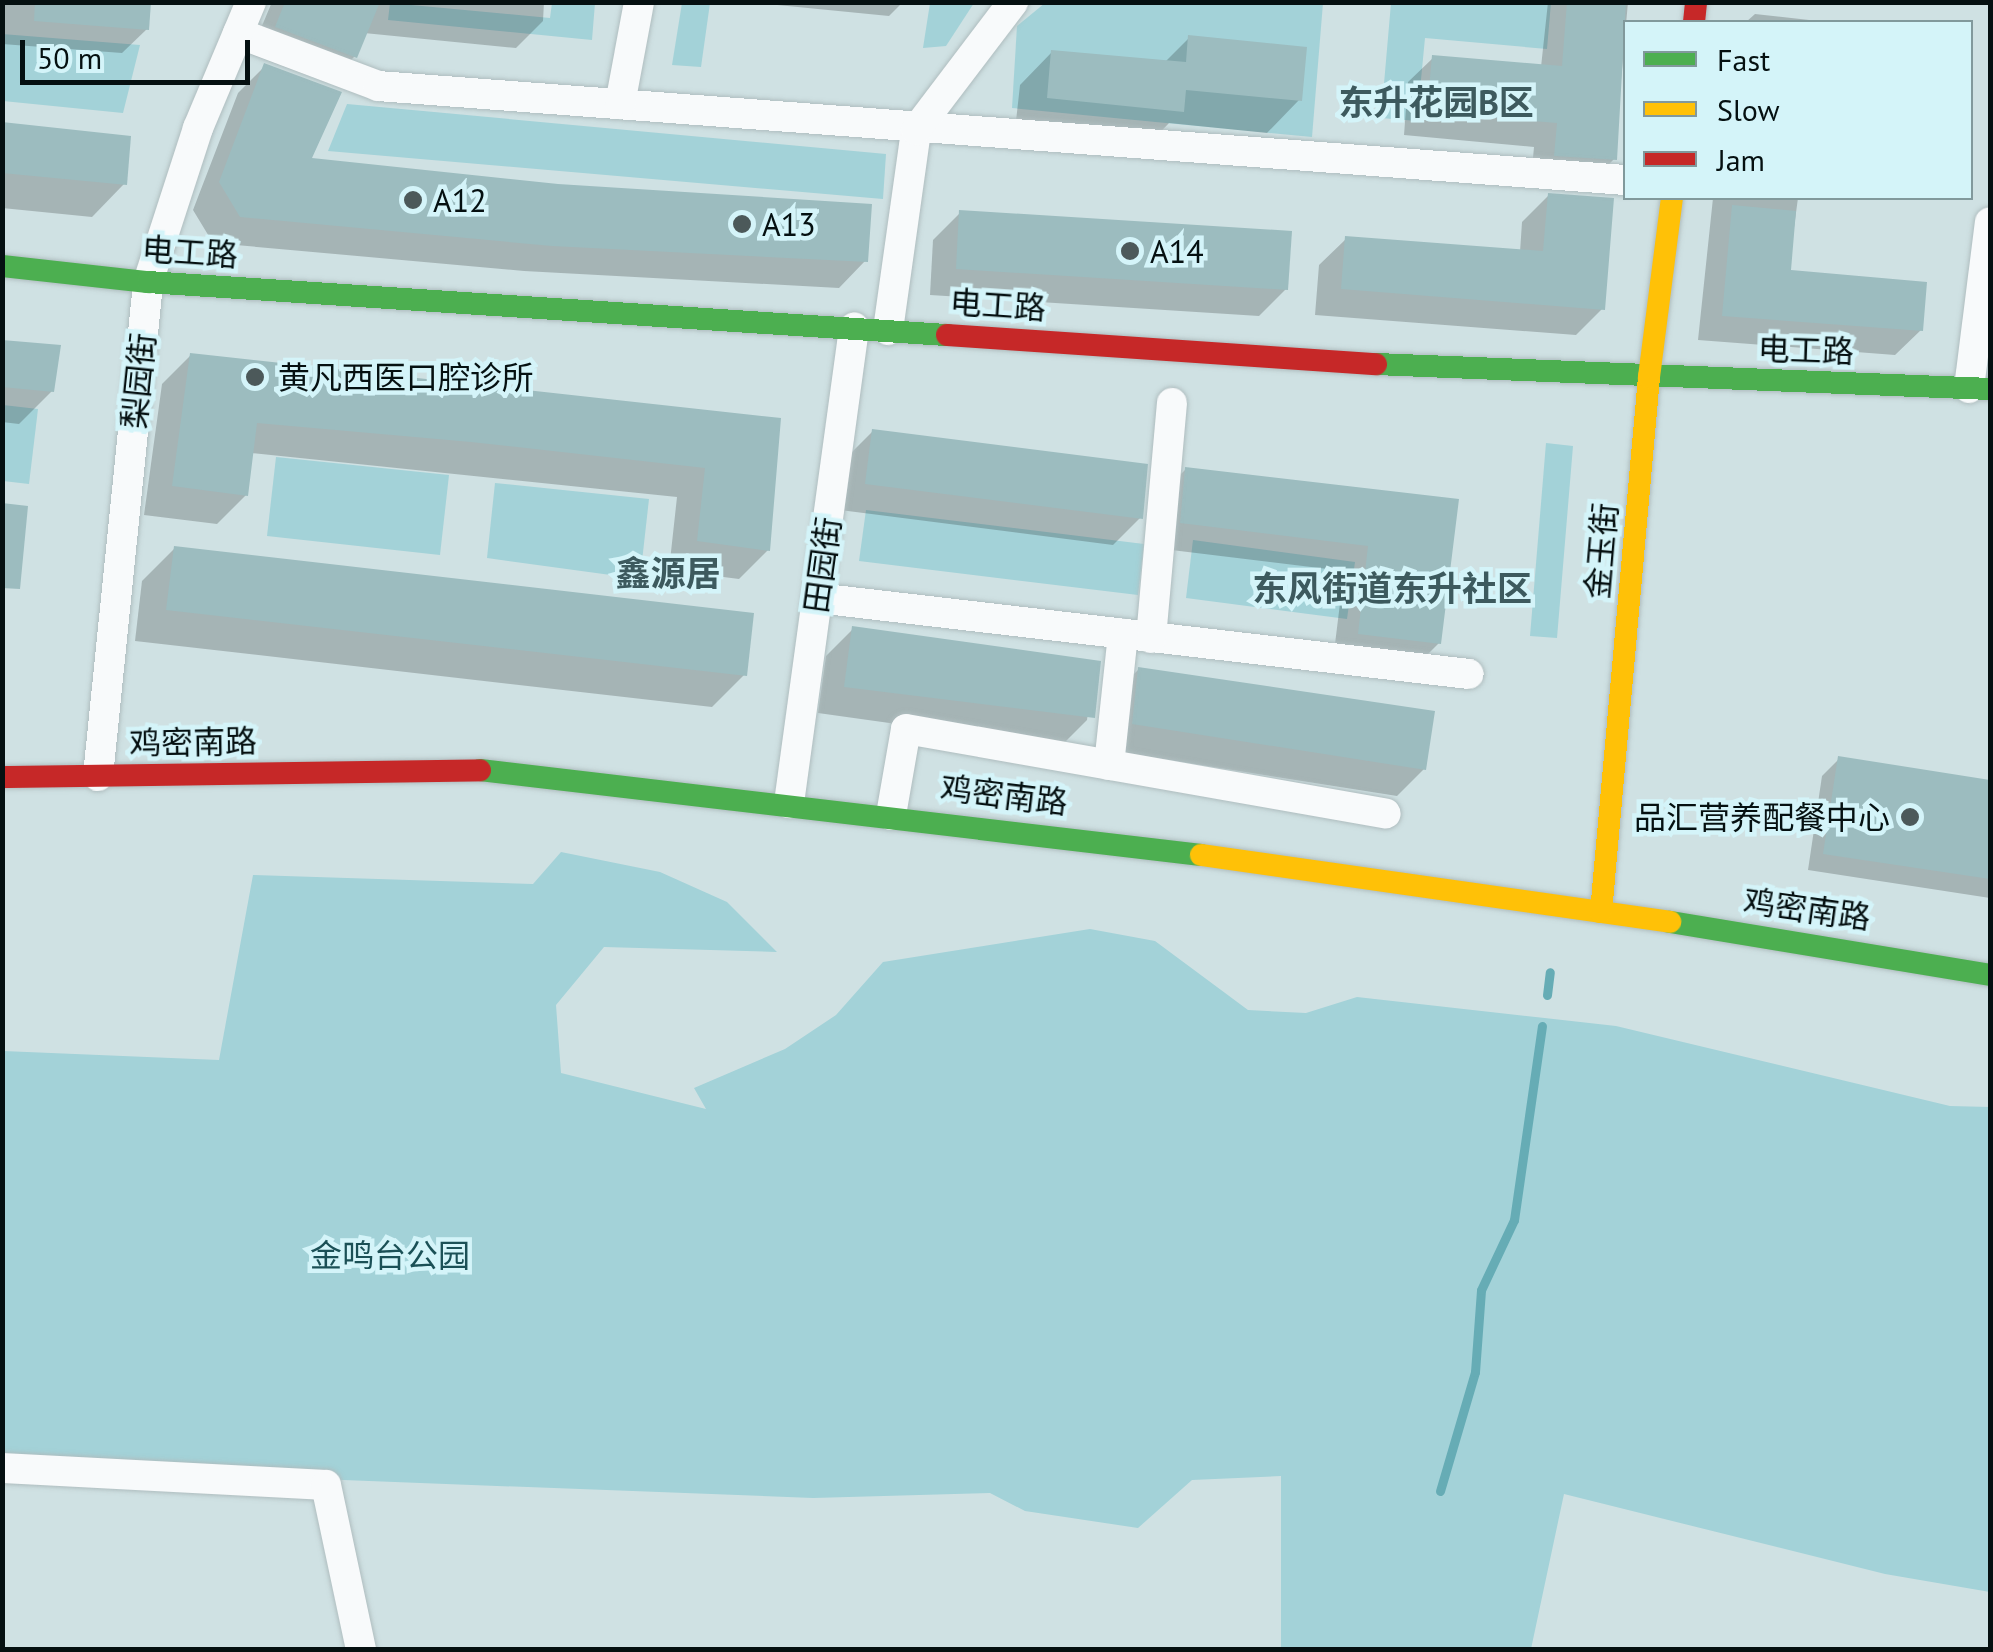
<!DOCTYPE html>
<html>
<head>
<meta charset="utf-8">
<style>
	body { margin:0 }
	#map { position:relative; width:1993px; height:1652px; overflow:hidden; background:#cfe1e3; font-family:"PT Sans","Noto Sans SC",sans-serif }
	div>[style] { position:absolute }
	.green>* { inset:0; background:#a3d2d8 }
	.shadow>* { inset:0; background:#0003 }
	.stream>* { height:9px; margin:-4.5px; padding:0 4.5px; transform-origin:4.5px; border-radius:4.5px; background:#66acb5 }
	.building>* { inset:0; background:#9cbcbf }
	.roads { filter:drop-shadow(0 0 2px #afbdbf) drop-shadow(0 0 2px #afbdbf) }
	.street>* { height:30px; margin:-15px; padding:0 15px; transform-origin:15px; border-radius:15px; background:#f8fafb }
	.fast>* { height:22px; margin:-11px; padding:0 11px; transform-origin:11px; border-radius:11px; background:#4caf50 }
	.slow>* { height:22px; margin:-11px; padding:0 11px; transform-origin:11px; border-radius:11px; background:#ffc107 }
	.jam>* { height:22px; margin:-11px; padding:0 11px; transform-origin:11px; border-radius:11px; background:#c62828 }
	.dots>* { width:28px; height:28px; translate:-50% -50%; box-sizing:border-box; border:5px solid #d4f4f9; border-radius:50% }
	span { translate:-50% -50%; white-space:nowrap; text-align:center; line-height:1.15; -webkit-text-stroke:9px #d4f4f9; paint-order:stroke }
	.poi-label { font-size:32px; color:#051011 }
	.left { translate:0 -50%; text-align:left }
	.right { translate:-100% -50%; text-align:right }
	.street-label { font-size:32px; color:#051011 }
	.park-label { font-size:32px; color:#1b5056 }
	.neighbourhood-label { font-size:35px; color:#3d5a5e; font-weight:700 }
	.frame { position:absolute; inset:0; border:5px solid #051011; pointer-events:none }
	.legend { position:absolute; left:1623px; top:20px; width:350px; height:180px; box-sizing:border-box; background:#d4f4f9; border:2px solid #81999c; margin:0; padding:12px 18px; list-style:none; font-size:30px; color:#051011 }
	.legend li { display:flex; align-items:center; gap:20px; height:50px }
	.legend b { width:50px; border:2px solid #81999c }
	.scale { position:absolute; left:20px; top:40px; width:230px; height:45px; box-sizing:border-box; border:5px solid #051011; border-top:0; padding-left:12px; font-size:30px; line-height:35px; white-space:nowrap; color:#051011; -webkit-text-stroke:8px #d4f4f9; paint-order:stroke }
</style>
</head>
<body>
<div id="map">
	<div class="green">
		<div style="clip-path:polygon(390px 3px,550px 18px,552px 3px,595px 3px,592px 40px,388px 20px)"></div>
		<div style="clip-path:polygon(682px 3px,710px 3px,701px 67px,672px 65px)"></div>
		<div style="clip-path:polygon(930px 3px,974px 3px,946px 46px,923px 48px)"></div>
		<div style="clip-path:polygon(1045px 3px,1323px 3px,1312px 137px,1012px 108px,1017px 26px)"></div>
		<div style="clip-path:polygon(1391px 3px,1551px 3px,1547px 49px,1425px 38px,1417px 121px,1381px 118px)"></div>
		<div style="clip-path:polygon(2px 34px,140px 45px,123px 113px,3px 101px)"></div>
		<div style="clip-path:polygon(347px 104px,886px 154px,883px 199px,328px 151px)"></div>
		<div style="clip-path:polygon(3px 405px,38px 409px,29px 484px,3px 481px)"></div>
		<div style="clip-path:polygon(1546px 443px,1573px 446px,1557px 638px,1530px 636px)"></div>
		<div style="clip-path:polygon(276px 457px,449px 475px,440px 555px,267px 536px)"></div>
		<div style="clip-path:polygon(495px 483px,649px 499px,640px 579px,487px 558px)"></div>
		<div style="clip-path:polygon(866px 510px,1144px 544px,1138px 595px,859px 561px)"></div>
		<div style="clip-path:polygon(1193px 540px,1355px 562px,1347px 619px,1186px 598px)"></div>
		<div style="clip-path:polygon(561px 852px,660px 872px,727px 902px,777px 952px,604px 947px,556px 1005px,561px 1073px,706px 1109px,694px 1088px,785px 1049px,836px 1015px,883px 962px,1090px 929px,1155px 941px,1248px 1010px,1306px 1013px,1357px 997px,1616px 1026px,1950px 1106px,1990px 1107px,1990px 1592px,1885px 1574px,1564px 1494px,1531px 1649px,1281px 1649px,1281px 1476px,1192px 1480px,1138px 1528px,1025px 1511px,990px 1493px,813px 1498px,3px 1467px,3px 1051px,219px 1060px,253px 875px,533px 884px)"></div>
	</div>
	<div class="shadow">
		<div style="clip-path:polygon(2px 2px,148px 2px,147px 29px,122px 53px,2px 44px)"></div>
		<div style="clip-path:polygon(272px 2px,544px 2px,543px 21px,516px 48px,364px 33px,355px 56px,328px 83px,250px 54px)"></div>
		<div style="clip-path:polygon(747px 2px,903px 2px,889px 16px)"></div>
		<div style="clip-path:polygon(1548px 2px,1628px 2px,1614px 159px,1590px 184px,1531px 179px,1534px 147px,1404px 135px,1408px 82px,1433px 58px,1541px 67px)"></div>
		<div style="clip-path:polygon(1755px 14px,1818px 21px,1818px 22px,1746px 22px)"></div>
		<div style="clip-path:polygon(1189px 38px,1299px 100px,1267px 133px,1169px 123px,1150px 143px,1015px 130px,1020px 85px,1052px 52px,1164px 63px)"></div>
		<div style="clip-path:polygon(265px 66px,309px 160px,865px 261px,839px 288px,524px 271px,213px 243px,193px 210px,238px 93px)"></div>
		<div style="clip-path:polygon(2px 124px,124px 184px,92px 217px,2px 208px)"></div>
		<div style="clip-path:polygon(1549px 195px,1602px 309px,1576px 335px,1315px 315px,1319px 265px,1346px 239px,1520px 252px,1522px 222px)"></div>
		<div style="clip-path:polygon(1713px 198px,1798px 198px,1788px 272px,1921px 330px,1895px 355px,1698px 340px)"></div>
		<div style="clip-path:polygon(960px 213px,1286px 289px,1259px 316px,930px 295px,933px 240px)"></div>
		<div style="clip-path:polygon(2px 342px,52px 391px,19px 424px,2px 422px)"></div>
		<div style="clip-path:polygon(191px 355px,778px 420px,768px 550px,739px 579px,669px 570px,677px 497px,251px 453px,246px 495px,217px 524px,144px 515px,162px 384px)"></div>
		<div style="clip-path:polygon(873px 431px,1140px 518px,1113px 545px,840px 510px,846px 458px)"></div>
		<div style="clip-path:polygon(1186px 469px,1456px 501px,1439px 643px,1413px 669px,1333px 660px,1344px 571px,1155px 548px,1160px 495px)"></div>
		<div style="clip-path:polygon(174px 549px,744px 675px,712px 707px,135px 641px,142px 581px)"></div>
		<div style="clip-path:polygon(853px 629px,1095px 663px,1087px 720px,1060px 747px,818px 713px,826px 656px)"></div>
		<div style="clip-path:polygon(1139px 669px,1424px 769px,1397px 796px,1106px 750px,1112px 696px)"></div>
		<div style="clip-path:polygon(1839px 759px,1990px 782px,1990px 898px,1808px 870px,1822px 776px)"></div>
	</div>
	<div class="stream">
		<div style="left:1547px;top:995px;width:23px;rotate:-83deg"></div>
		<div style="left:1440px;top:1491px;width:124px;rotate:-73.6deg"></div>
		<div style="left:1475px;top:1372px;width:82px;rotate:-85.8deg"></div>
		<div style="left:1481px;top:1290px;width:77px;rotate:-64.8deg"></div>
		<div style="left:1514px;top:1220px;width:196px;rotate:-81.8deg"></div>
	</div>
	<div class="building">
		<div style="clip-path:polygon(35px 2px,151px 2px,149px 30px,34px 21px)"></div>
		<div style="clip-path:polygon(285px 2px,380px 2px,357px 58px,275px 27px)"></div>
		<div style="clip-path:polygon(1567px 2px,1626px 2px,1617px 160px,1554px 156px,1557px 123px,1427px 112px,1432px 55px,1562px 66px)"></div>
		<div style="clip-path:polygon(1188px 35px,1307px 47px,1302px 101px,1186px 90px,1184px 112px,1047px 98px,1051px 50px,1186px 62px)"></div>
		<div style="clip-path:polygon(264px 63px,342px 92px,312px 158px,558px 184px,872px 204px,868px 262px,552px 246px,240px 217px,219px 182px)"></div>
		<div style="clip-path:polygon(2px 122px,131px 136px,127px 185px,2px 173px)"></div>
		<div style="clip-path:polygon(1548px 193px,1614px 198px,1605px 310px,1341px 289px,1345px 236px,1543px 251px)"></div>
		<div style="clip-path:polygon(1732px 205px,1796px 211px,1791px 270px,1927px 282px,1923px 331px,1722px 316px)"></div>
		<div style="clip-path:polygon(959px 210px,1292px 231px,1288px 290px,956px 269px)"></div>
		<div style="clip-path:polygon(2px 340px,61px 345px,54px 392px,2px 387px)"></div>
		<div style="clip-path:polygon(190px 353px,781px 418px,770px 551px,697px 541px,705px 468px,471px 442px,257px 423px,248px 496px,172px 486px)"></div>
		<div style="clip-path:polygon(872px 429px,1148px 464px,1143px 519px,865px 484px)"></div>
		<div style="clip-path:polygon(1185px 467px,1459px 499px,1441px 644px,1358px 634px,1368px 546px,1180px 523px)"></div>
		<div style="clip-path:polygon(2px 503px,28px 506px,20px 589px,2px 588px)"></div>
		<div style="clip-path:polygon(174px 546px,754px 613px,747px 676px,166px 610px)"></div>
		<div style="clip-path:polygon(852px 626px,1101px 661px,1095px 718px,844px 687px)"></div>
		<div style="clip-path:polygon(1138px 667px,1435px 711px,1426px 770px,1132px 724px)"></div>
		<div style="clip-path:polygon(1838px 756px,1990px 780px,1990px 879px,1823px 854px)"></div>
	</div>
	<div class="roads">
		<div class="street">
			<div style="left:238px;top:33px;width:150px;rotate:20.7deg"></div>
			<div style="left:378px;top:86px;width:1252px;rotate:4.31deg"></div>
			<div style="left:620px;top:104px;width:104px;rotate:-79.4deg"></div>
			<div style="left:888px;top:330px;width:202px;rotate:-82deg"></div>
			<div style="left:916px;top:130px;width:161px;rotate:-52.8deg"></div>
			<div style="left:1969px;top:388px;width:167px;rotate:-82.8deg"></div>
			<div style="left:817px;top:598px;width:656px;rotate:6.65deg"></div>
			<div style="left:1151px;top:638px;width:236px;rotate:-84.9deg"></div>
			<div style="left:1109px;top:765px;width:132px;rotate:-83.9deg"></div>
			<div style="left:98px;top:776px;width:497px;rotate:-84.2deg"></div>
			<div style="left:148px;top:282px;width:162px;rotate:-72deg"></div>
			<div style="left:198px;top:128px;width:137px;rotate:-67.2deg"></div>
			<div style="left:789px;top:803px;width:480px;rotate:-82.2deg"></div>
			<div style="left:891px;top:815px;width:87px;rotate:-80.1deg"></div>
			<div style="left:906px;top:729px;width:487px;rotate:10deg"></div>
			<div style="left:2px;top:1468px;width:324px;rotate:3deg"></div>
			<div style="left:326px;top:1485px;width:169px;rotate:78deg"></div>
		</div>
		<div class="fast">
			<div style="left:2px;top:266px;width:147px;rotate:6.3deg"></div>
			<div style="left:148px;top:282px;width:801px;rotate:3.8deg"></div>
			<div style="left:1376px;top:364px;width:615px;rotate:2.33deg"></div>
			<div style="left:480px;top:770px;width:726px;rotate:6.72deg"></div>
			<div style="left:1670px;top:922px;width:324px;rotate:9.4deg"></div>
		</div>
		<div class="slow">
			<div style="left:1201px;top:855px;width:474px;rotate:8.1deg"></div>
			<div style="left:1601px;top:912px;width:537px;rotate:-84.87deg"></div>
			<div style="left:1649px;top:377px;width:180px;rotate:-82.7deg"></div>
		</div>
		<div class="jam">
			<div style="left:1694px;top:22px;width:20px;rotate:-84deg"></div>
			<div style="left:947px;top:335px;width:430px;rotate:3.9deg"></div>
			<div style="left:2px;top:777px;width:478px;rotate:-0.8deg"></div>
		</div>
	</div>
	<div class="dots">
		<div style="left:413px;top:200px;background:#4c595a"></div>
		<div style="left:742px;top:224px;background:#4c595a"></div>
		<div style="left:1130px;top:251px;background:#4c595a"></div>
		<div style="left:255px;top:377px;background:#4c595a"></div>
		<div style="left:1910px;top:817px;background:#4c595a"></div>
	</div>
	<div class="poi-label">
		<span class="left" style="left:433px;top:200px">A12</span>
		<span class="left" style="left:762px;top:224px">A13</span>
		<span class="left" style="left:1150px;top:251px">A14</span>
		<span class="left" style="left:278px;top:377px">黄凡西医口腔诊所</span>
		<span class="right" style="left:1890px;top:817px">品汇营养配餐中心</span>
	</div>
	<div class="street-label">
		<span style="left:190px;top:252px;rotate:4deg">电工路</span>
		<span style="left:998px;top:305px;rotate:4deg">电工路</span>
		<span style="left:1806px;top:350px;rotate:2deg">电工路</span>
		<span style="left:138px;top:381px;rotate:-84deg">梨园街</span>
		<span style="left:1601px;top:551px;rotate:-85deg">金玉街</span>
		<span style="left:822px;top:565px;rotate:-82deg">田园街</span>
		<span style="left:193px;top:742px;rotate:-1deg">鸡密南路</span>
		<span style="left:1004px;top:795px;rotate:7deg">鸡密南路</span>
		<span style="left:1807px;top:909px;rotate:8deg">鸡密南路</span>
	</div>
	<div class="park-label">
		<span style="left:390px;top:1255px">金鸣台公园</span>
	</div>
	<div class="neighbourhood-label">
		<span style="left:1436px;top:102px">东升花园B区</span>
		<span style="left:668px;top:573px">鑫源居</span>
		<span style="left:1392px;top:588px">东风街道东升社区</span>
	</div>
	<div class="frame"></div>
	<ul class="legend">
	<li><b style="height:12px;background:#4caf50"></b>Fast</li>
	<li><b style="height:12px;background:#ffc107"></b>Slow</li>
	<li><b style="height:12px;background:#c62828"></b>Jam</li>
	</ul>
	<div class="scale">50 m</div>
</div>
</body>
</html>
